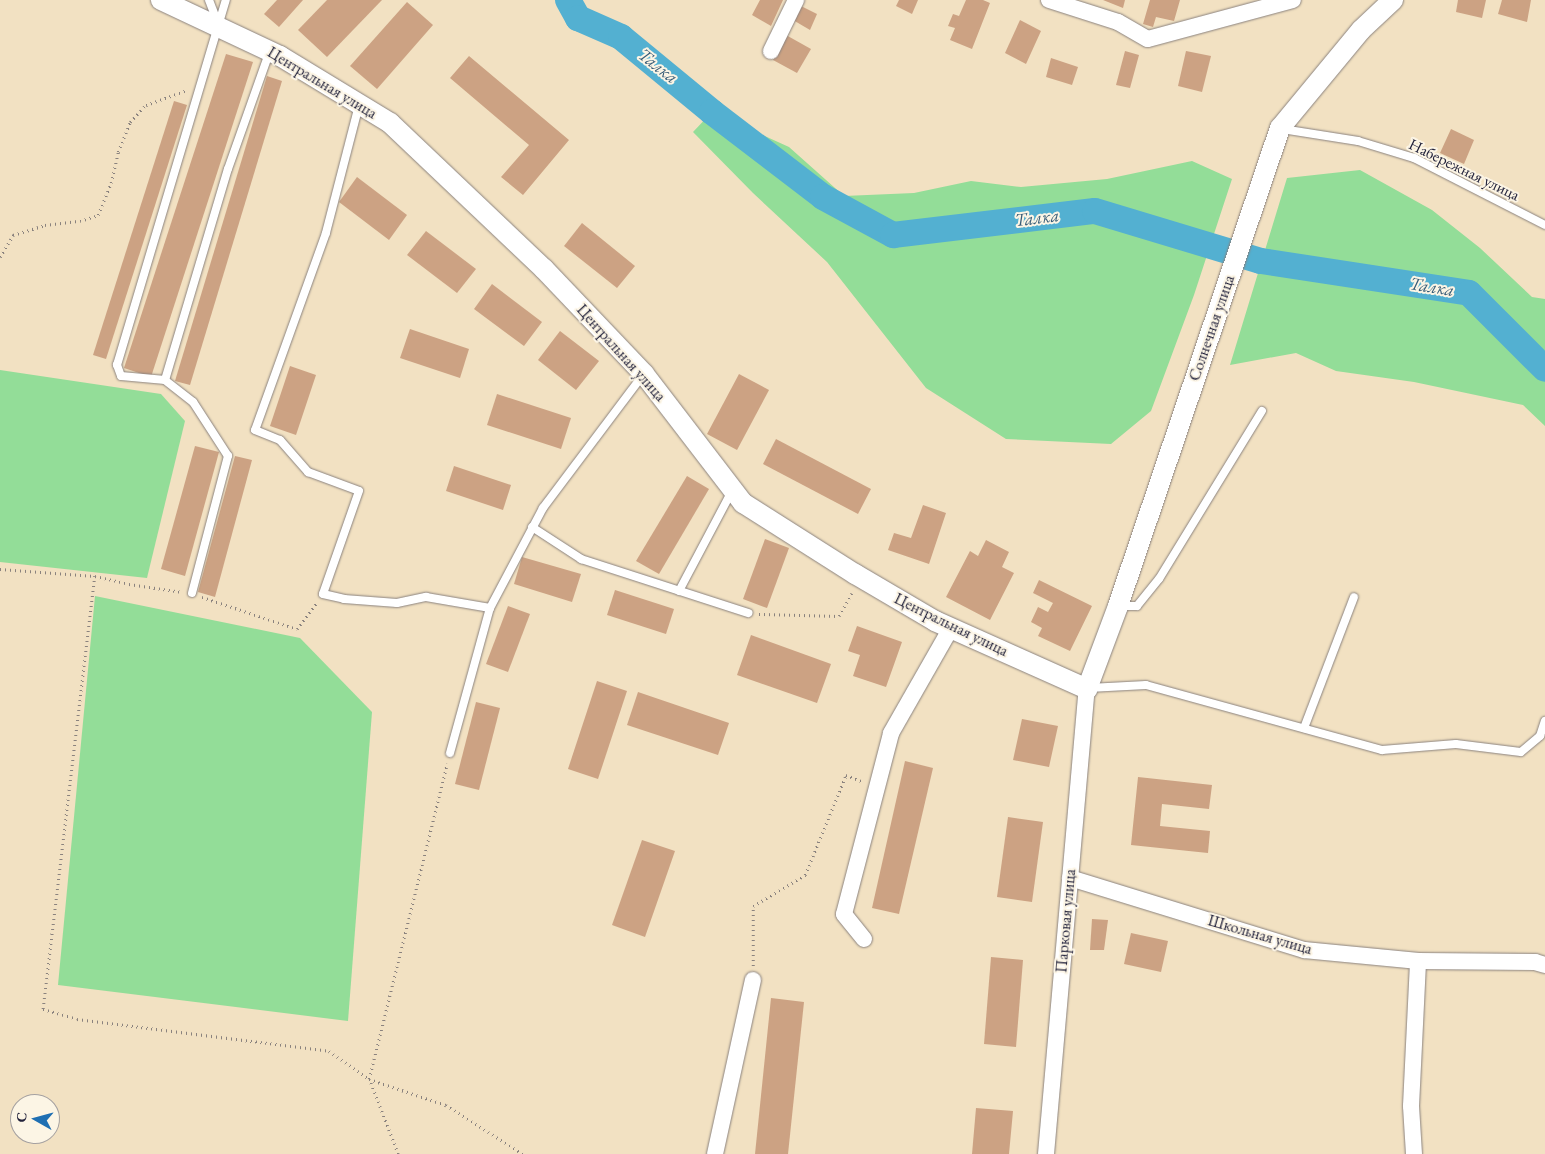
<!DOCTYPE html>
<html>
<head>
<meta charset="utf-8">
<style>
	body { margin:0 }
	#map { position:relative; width:1545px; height:1154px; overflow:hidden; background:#f2e1c2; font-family:"EB Garamond",serif }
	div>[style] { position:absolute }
	.green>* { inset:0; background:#93dd98 }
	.river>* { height:26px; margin:-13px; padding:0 13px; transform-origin:13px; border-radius:13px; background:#53b0d1 }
	.building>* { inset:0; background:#cca283 }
	.path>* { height:2.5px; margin-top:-1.25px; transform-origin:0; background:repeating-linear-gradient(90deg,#8a827e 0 1px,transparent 0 5px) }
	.roads { filter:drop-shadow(0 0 1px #8a827e) drop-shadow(0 0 1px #8a827e) }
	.service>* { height:8px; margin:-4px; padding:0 4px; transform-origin:4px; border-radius:4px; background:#fff }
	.minor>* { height:16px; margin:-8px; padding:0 8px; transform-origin:8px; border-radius:8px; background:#fff }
	.tertiary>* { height:20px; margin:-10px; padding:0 10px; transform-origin:10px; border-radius:10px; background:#fff }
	span { translate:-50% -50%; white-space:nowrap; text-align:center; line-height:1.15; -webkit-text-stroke:4px #fcf5e5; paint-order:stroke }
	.street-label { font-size:16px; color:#22223b }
	.water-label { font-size:18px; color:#365b77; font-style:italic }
	.north { position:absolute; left:10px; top:1094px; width:50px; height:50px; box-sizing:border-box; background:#fcf5e5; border:1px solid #a5a1a1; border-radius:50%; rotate:277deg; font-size:14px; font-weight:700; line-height:20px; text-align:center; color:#22223b }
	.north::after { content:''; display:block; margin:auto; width:18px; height:22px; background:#1f6fb2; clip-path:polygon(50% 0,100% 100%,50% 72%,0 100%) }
</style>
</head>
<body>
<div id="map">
	<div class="green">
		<div style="clip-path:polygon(712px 112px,789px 147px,844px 196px,914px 193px,971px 181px,1021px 187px,1107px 179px,1192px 161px,1232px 179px,1194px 295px,1151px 411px,1111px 444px,1006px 439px,926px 388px,827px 262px,753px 193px,693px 132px)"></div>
		<div style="clip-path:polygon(1360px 170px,1432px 210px,1480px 248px,1532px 297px,1545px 299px,1545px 426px,1523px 405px,1414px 382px,1336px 371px,1296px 353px,1230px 365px,1287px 178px)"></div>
		<div style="clip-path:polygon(0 370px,161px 394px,185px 421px,147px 578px,0 562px)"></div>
		<div style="clip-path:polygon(95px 596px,300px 638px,372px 712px,348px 1021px,58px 985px)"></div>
	</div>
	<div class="river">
		<div style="left:568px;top:0;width:21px;rotate:61deg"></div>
		<div style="left:578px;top:18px;width:47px;rotate:23.8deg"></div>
		<div style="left:621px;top:37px;width:118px;rotate:39.5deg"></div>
		<div style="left:712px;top:112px;width:140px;rotate:37.4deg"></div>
		<div style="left:823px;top:197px;width:80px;rotate:28.5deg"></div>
		<div style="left:893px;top:235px;width:203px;rotate:-6.8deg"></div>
		<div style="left:1095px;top:211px;width:173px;rotate:16.8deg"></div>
		<div style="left:1261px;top:261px;width:210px;rotate:8.7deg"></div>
		<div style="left:1469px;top:293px;width:107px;rotate:45deg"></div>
	</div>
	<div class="building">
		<div style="clip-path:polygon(277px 0,303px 0,279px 27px,264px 14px)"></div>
		<div style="clip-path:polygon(327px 0,382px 0,327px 57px,298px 30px)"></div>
		<div style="clip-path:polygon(760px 0,783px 0,771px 26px,752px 15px)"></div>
		<div style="clip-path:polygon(899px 0,918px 0,912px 14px,896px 6px)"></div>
		<div style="clip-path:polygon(966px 0,983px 0,990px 3px,972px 49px,950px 40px,955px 28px,948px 26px,953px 14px,959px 16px)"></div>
		<div style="clip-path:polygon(1103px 0,1125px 0,1123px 8px)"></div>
		<div style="clip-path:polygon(1150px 0,1180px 0,1174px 21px,1156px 17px,1153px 27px,1143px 24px)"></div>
		<div style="clip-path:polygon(1458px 0,1486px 0,1482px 18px,1456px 12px)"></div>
		<div style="clip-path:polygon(1502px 0,1531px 0,1527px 22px,1498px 14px)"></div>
		<div style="clip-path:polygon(407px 2px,433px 25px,377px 89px,350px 66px)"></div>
		<div style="clip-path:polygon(799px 5px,817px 14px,810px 30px,793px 20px)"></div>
		<div style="clip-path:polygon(1020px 20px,1041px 31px,1026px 64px,1005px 53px)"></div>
		<div style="clip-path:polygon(786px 35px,811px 49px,797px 73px,773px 60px)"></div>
		<div style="clip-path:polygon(1125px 51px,1139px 55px,1130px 88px,1116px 85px)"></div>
		<div style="clip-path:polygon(1186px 51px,1211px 56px,1202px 92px,1178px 86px)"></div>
		<div style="clip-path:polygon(226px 54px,253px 62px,151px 377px,124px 368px)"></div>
		<div style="clip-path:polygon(469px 56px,569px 140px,523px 195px,501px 177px,529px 145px,450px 78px)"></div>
		<div style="clip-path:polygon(1051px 58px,1078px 67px,1072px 85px,1046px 77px)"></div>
		<div style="clip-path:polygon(267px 76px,282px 81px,190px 385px,175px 381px)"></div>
		<div style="clip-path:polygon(174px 101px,187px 105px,106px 359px,93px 355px)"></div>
		<div style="clip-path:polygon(1451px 129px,1474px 140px,1464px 164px,1440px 153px)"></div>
		<div style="clip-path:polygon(357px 177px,407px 215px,389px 240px,339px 202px)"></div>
		<div style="clip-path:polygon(582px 223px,635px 266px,617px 288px,564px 246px)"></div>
		<div style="clip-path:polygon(426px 231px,476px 269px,457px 293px,407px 255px)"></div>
		<div style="clip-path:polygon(492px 284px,542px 322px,524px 346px,474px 309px)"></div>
		<div style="clip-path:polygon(410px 329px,469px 349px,460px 378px,400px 358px)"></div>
		<div style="clip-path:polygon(560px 331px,599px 361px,576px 390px,538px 360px)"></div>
		<div style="clip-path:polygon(290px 366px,316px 375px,296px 435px,270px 426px)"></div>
		<div style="clip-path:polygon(739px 374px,769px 390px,737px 450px,707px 434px)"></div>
		<div style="clip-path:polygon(497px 394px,571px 418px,561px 449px,487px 425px)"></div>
		<div style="clip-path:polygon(776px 439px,871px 489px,858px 514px,763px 464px)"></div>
		<div style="clip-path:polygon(195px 446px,219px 452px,185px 576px,161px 569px)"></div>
		<div style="clip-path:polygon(235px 456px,252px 460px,215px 597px,198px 592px)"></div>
		<div style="clip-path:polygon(454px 466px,511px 485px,503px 510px,446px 491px)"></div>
		<div style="clip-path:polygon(687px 476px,709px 489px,659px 574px,636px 561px)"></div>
		<div style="clip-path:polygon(923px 505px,946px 513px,929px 564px,888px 550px,894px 533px,911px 538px)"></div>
		<div style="clip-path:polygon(765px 539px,789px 548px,767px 608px,743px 599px)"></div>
		<div style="clip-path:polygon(986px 540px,1009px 552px,1002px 567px,1014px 573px,990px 620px,946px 597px,970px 551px,978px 556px)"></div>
		<div style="clip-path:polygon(522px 557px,581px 574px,572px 602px,514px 584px)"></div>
		<div style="clip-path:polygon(1039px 580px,1092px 606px,1070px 651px,1038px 636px,1042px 628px,1031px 622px,1038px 607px,1048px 612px,1053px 603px,1033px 593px)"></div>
		<div style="clip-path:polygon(615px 590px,674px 609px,666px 634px,607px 615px)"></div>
		<div style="clip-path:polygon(508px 606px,530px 614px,508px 672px,486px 664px)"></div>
		<div style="clip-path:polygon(857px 626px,902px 642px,886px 687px,853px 676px,860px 655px,848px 651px)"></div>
		<div style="clip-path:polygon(751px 635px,831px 664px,817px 703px,737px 675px)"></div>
		<div style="clip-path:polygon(597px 681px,627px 691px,598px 779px,568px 769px)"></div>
		<div style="clip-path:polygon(638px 692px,729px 723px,718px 755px,627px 725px)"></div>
		<div style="clip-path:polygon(476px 702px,500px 708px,479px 790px,455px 784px)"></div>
		<div style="clip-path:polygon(1022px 719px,1058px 726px,1049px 767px,1013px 760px)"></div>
		<div style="clip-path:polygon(905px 761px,933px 768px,899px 914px,872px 908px)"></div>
		<div style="clip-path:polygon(1138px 777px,1212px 785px,1209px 809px,1162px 804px,1160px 826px,1210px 831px,1208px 853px,1131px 845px)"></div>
		<div style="clip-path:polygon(1008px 817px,1043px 822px,1032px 902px,997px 897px)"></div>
		<div style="clip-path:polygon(642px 840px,675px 851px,645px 937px,612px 925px)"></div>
		<div style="clip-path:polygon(1092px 919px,1108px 920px,1104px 950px,1090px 950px)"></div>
		<div style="clip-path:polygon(1131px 933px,1168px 941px,1161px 972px,1124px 964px)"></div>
		<div style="clip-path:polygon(991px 957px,1023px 960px,1016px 1047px,984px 1044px)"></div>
		<div style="clip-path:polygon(771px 998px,804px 1002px,788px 1154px,755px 1154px)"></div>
		<div style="clip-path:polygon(976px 1108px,1013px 1111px,1009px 1154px,972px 1154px)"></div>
	</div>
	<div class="path">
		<div style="left:0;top:257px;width:26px;rotate:-59deg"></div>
		<div style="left:13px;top:235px;width:34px;rotate:-17deg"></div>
		<div style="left:45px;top:225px;width:35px;rotate:-7deg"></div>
		<div style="left:80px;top:221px;width:19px;rotate:-18deg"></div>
		<div style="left:98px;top:215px;width:35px;rotate:-68deg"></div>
		<div style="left:111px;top:183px;width:32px;rotate:-77deg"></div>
		<div style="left:118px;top:152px;width:32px;rotate:-68deg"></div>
		<div style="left:130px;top:122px;width:23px;rotate:-47deg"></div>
		<div style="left:146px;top:105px;width:44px;rotate:-20.1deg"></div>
		<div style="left:0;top:569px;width:95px;rotate:4.2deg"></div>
		<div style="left:95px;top:576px;width:436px;rotate:96.8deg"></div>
		<div style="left:43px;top:1009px;width:35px;rotate:16deg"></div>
		<div style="left:77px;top:1019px;width:254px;rotate:7.2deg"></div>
		<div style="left:329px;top:1051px;width:49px;rotate:35deg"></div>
		<div style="left:369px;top:1079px;width:81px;rotate:18.7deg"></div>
		<div style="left:446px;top:1105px;width:91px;rotate:32.5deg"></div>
		<div style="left:95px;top:576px;width:35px;rotate:13deg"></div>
		<div style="left:129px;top:584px;width:54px;rotate:8.6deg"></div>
		<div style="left:202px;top:597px;width:100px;rotate:18.6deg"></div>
		<div style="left:297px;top:629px;width:34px;rotate:-53deg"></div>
		<div style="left:759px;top:614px;width:80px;rotate:1.4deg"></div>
		<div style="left:839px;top:616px;width:26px;rotate:-61deg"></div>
		<div style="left:753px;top:966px;width:60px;rotate:-90deg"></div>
		<div style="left:753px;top:906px;width:61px;rotate:-30.8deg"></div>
		<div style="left:805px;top:875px;width:108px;rotate:-67.7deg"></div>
		<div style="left:846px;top:775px;width:18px;rotate:22deg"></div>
		<div style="left:398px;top:1154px;width:80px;rotate:-111.1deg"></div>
		<div style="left:369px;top:1079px;width:325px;rotate:-76.1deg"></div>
	</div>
	<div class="roads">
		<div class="service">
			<div style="left:209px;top:0;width:25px;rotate:69deg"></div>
			<div style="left:359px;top:105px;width:132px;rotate:104.5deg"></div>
			<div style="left:326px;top:233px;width:209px;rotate:109.8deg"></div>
			<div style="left:255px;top:430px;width:27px;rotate:22deg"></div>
			<div style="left:280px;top:440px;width:43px;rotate:48.8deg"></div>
			<div style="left:308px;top:472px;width:54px;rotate:20.4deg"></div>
			<div style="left:359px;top:491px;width:109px;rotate:109.3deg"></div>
			<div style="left:323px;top:594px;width:22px;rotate:13deg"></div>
			<div style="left:344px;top:599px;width:53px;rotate:4.3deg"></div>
			<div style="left:397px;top:603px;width:30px;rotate:-12deg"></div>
			<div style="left:426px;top:597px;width:65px;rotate:9.8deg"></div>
			<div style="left:1282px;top:129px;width:77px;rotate:9deg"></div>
			<div style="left:1358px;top:141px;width:59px;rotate:16.9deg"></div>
			<div style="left:1414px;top:158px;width:147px;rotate:27.1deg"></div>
			<div style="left:165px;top:380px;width:44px;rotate:-174.8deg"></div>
			<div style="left:121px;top:376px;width:12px;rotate:-110deg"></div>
			<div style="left:117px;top:365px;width:381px;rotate:-73.4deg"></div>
			<div style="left:532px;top:527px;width:59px;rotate:33.1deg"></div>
			<div style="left:581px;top:559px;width:176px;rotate:17.9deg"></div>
			<div style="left:679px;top:591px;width:113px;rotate:-62.1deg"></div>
			<div style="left:192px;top:593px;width:142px;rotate:-75.3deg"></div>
			<div style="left:228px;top:456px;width:64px;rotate:-122.9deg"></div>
			<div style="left:193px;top:402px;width:36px;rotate:-142deg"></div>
			<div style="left:165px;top:380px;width:220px;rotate:-73.4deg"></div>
			<div style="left:228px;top:169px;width:123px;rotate:-70.5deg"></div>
			<div style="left:1118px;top:606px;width:19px"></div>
			<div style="left:1137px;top:606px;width:35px;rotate:-51deg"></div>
			<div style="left:1159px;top:579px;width:197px;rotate:-58.5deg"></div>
			<div style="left:1089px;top:688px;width:57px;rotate:-3deg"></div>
			<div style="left:1146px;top:685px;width:245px;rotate:15.4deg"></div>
			<div style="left:1382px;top:750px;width:74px;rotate:-4.6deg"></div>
			<div style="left:1456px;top:744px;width:65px;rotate:7deg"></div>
			<div style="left:1521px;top:752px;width:25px;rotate:-40deg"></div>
			<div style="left:1540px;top:736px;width:16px;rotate:-72deg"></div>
			<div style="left:1304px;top:728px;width:140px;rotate:-69.1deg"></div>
			<div style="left:450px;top:753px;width:150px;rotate:-74.6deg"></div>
			<div style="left:490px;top:608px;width:113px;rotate:-62.1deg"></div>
			<div style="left:543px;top:508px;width:166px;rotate:-53.1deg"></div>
		</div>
		<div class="minor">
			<div style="left:1049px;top:0;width:72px;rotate:17.7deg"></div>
			<div style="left:1118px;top:22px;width:34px;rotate:30deg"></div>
			<div style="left:1148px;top:39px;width:150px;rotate:-15.1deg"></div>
			<div style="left:771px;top:51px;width:57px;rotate:-63.9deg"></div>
			<div style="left:1070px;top:878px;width:245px;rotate:17.1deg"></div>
			<div style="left:1304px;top:950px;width:115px;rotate:5.5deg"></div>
			<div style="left:1418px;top:961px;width:117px;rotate:0.5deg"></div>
			<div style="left:1535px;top:962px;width:10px;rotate:17deg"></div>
			<div style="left:864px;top:939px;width:32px;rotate:-129deg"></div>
			<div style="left:844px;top:914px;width:187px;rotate:-75.4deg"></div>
			<div style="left:891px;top:733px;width:121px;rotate:-60.3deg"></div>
			<div style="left:715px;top:1154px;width:178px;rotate:-77.7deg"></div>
			<div style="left:1046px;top:1154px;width:467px;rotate:-85deg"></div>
			<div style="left:1414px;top:1154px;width:48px;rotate:-93.6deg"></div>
			<div style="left:1411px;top:1106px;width:145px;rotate:-87.2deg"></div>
		</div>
		<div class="tertiary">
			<div style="left:161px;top:0;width:132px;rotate:25.2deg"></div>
			<div style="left:280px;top:56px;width:129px;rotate:31.3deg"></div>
			<div style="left:390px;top:123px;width:212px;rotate:43.5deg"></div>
			<div style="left:544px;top:269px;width:145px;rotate:46.4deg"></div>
			<div style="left:644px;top:374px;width:163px;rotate:52.5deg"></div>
			<div style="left:743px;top:503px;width:133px;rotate:32.4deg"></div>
			<div style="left:855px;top:574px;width:93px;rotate:30.4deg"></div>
			<div style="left:935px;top:621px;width:167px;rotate:24.1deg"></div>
			<div style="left:1087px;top:689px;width:89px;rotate:-69.5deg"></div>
			<div style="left:1118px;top:606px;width:505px;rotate:-71.28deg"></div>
			<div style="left:1280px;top:128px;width:127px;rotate:-50.4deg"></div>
			<div style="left:1361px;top:30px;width:44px;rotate:-43.2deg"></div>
		</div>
	</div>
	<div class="street-label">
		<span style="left:322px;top:83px;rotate:31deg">Центральная улица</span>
		<span style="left:1464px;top:170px;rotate:26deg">Набережная улица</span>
		<span style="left:1212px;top:328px;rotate:-71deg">Солнечная улица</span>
		<span style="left:621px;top:353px;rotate:48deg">Центральная улица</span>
		<span style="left:951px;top:625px;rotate:26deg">Центральная улица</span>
		<span style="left:1066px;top:921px;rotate:-85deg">Парковая улица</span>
		<span style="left:1260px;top:935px;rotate:16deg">Школьная улица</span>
	</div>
	<div class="water-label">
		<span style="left:658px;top:66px;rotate:38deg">Талка</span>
		<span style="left:1037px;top:218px;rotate:-7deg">Талка</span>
		<span style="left:1432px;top:287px;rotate:9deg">Талка</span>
	</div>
	<div class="north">С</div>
</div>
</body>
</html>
